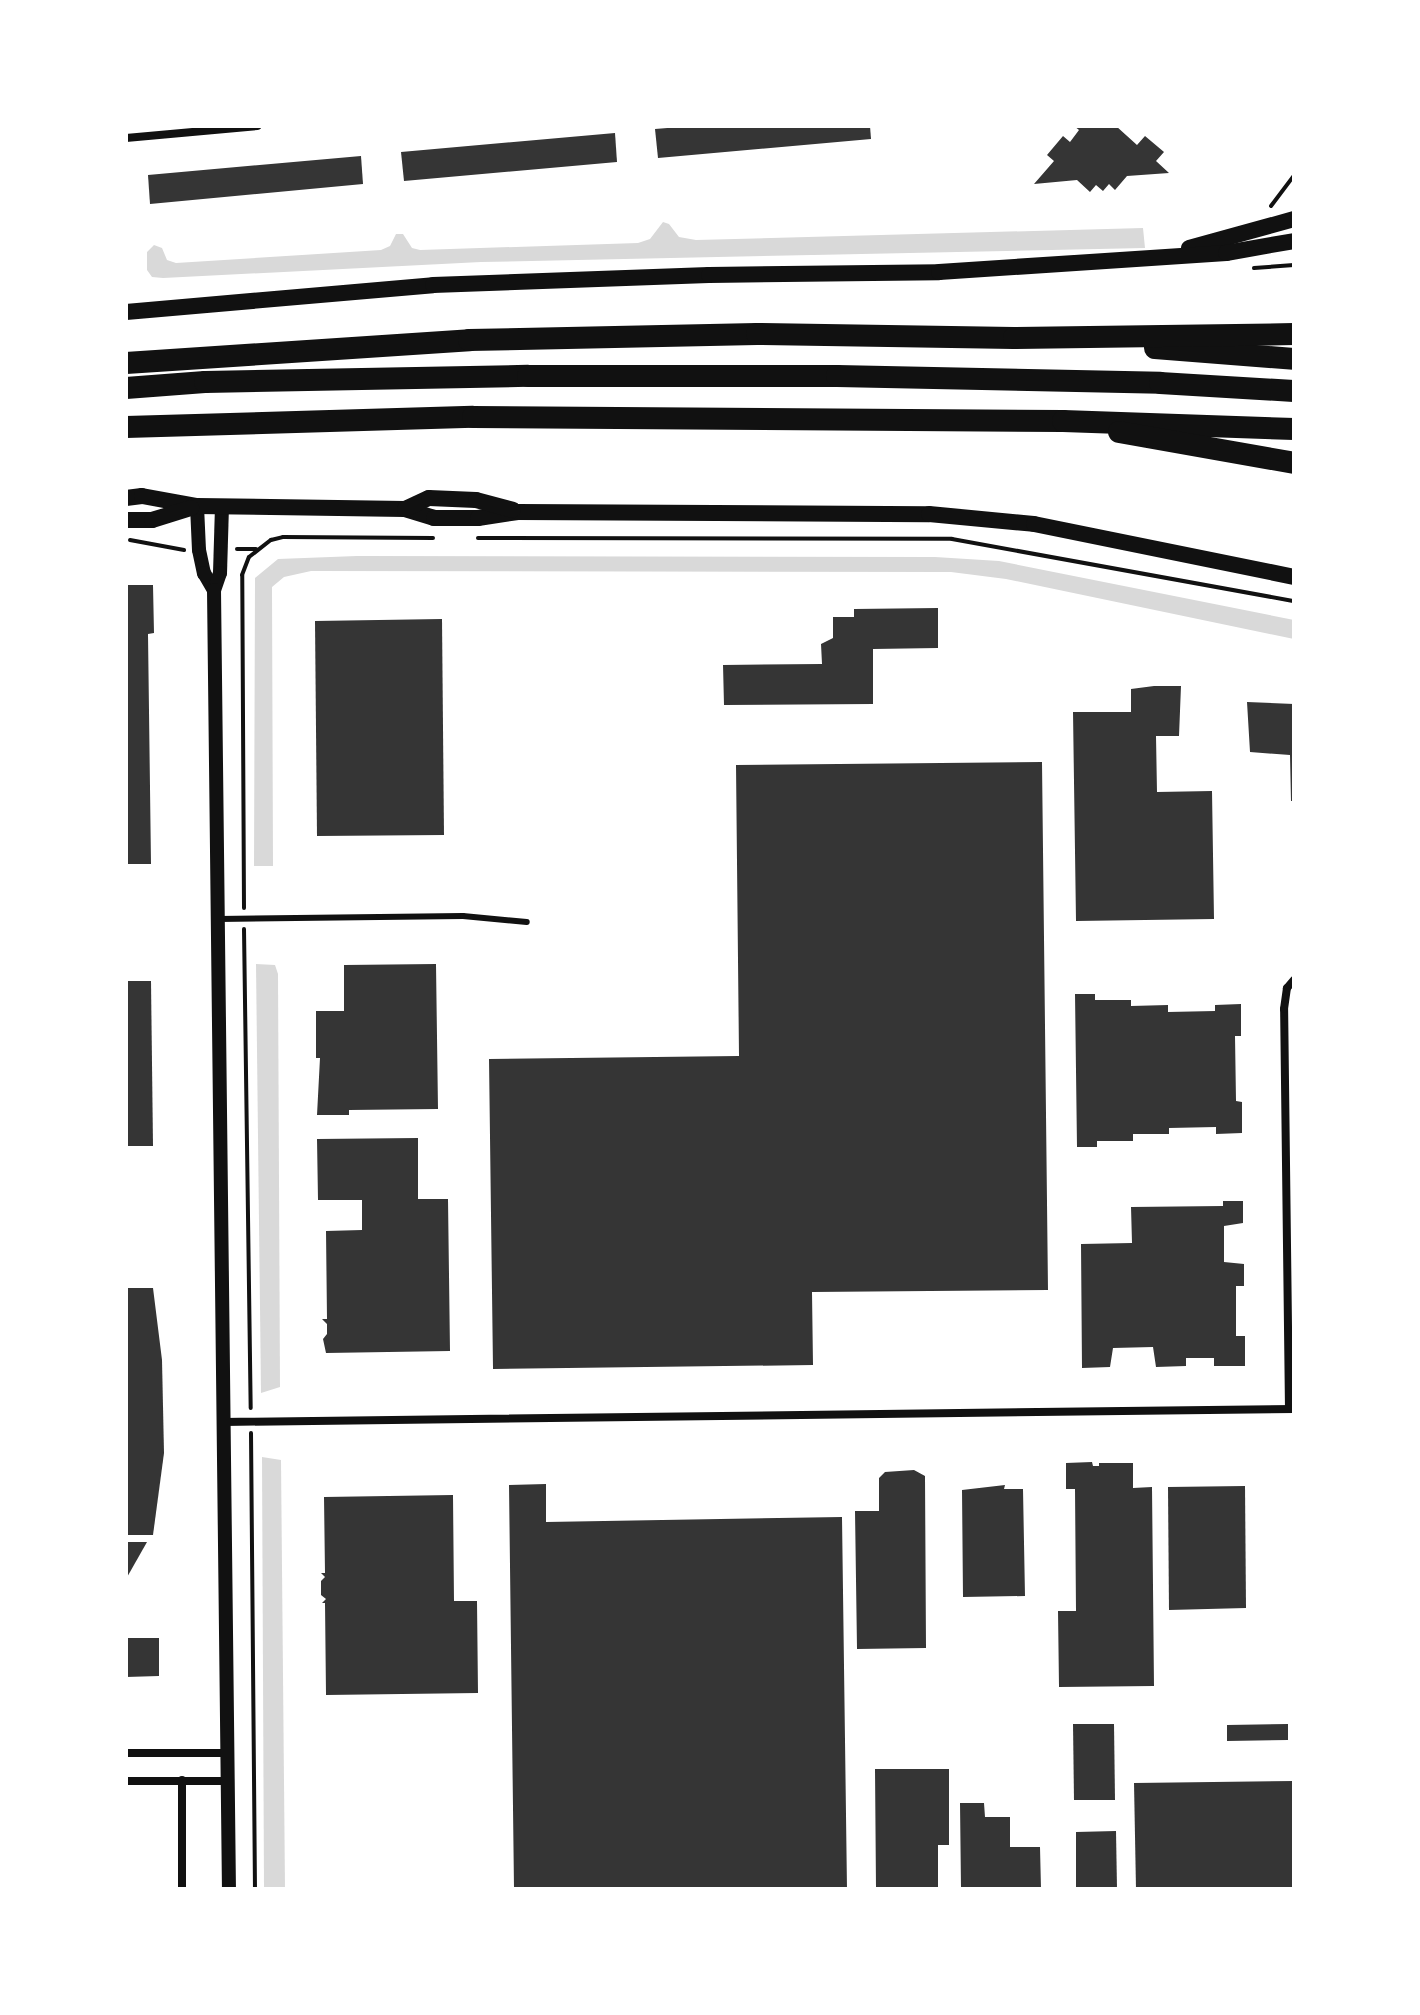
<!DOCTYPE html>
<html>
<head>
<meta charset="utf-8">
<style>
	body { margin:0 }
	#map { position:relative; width:1420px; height:2015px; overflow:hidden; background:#fff; font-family:Arial,sans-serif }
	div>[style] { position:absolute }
	.water>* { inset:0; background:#d9d9d9 }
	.building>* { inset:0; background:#353535 }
	.path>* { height:4px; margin:-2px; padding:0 2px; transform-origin:2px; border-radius:2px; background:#111 }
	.service>* { height:6px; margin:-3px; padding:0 3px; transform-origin:3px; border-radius:3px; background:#111 }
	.minor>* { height:8px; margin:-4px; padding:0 4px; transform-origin:4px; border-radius:4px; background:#111 }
	.tertiary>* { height:14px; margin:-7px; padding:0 7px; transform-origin:7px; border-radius:7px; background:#111 }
	.secondary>* { height:16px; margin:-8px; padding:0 8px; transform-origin:8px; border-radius:8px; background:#111 }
	.motorway>* { height:22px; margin:-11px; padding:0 11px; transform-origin:11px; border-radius:11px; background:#111 }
	span { translate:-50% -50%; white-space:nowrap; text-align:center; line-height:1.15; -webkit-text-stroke:6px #fff; paint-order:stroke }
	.frame { position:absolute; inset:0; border:128px solid #fff; pointer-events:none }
</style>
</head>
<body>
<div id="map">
	<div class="water">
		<div style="clip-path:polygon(663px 222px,669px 224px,679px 237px,696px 240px,1143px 228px,1145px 248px,481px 262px,163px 278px,152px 277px,147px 270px,147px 252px,154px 245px,162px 248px,167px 260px,176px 263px,381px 250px,390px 246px,396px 234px,403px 234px,412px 248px,420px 250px,638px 243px,650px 239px)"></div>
		<div style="clip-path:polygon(357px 556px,935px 557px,999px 561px,1294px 620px,1294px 639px,1006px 579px,951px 572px,311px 571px,284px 577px,272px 587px,273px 866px,254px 866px,255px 578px,278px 559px)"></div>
		<div style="clip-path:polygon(256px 964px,275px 965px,278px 974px,280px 1387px,261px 1393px)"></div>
		<div style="clip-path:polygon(262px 1457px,281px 1460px,285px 1889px,264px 1889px)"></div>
	</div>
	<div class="building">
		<div style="clip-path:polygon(692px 126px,870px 126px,871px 139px,658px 158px,655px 129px)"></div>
		<div style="clip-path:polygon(1074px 126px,1116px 126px,1137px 145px,1145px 136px,1164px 152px,1156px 161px,1169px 173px,1127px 176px,1115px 190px,1109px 184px,1103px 191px,1096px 185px,1090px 192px,1077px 180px,1034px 184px,1054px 161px,1047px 155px,1063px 136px,1070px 142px,1079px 130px)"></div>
		<div style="clip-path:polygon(615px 133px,617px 162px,404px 181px,401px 152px)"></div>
		<div style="clip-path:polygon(361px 156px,363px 184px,150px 204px,148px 175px)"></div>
		<div style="clip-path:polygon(126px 585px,153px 585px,154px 633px,148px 634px,151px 864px,126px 864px)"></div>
		<div style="clip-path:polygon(938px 608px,938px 648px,873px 649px,873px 704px,724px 705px,723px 665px,822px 664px,821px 644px,833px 638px,833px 617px,854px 617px,854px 609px)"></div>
		<div style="clip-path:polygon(442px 619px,444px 835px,317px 836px,315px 621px)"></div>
		<div style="clip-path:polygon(1154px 686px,1181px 686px,1179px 736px,1156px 736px,1157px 792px,1212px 791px,1214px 919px,1076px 921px,1073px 712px,1131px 712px,1131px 689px)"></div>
		<div style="clip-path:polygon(1247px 702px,1294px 704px,1294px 801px,1291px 801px,1290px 755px,1250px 752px)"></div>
		<div style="clip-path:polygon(1042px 762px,1048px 1290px,812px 1292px,813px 1365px,493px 1369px,489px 1059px,739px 1056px,736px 765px)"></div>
		<div style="clip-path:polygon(436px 964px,438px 1109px,349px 1110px,349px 1115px,317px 1115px,320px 1058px,316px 1058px,316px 1011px,344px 1011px,344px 965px)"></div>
		<div style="clip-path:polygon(126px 981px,151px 981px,153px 1146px,126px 1146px)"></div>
		<div style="clip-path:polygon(1075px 994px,1095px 994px,1095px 1000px,1131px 1000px,1131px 1006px,1168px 1005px,1168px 1012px,1215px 1011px,1215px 1005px,1241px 1004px,1241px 1036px,1235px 1036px,1236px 1101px,1242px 1102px,1242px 1133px,1216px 1134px,1216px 1127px,1169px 1128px,1169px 1134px,1133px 1134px,1133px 1141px,1097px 1141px,1097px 1147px,1077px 1147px)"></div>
		<div style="clip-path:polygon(418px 1138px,418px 1199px,448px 1199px,450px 1351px,326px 1353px,323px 1339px,327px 1334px,327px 1324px,322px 1319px,327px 1319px,326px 1231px,362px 1230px,362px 1200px,318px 1200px,317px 1139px)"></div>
		<div style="clip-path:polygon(1223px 1201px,1243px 1201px,1243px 1223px,1224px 1226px,1224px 1262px,1244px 1264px,1244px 1286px,1236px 1286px,1236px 1336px,1245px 1336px,1245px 1366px,1214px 1366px,1214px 1358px,1186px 1358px,1186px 1366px,1156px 1367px,1153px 1347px,1113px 1348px,1110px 1367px,1082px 1368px,1081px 1244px,1132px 1243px,1131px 1207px,1223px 1206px)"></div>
		<div style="clip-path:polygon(126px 1288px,153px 1288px,162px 1360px,164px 1453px,153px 1535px,126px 1535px)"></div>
		<div style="clip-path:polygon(1092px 1462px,1093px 1466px,1099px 1466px,1099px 1463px,1133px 1463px,1133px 1488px,1152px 1487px,1154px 1686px,1059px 1687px,1058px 1611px,1076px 1611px,1075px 1489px,1066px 1489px,1066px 1463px)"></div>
		<div style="clip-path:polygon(914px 1470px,925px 1476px,926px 1648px,857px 1649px,855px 1511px,879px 1511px,879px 1478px,885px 1472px)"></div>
		<div style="clip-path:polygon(546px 1484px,546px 1522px,842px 1517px,847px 1889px,514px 1889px,509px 1485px)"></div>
		<div style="clip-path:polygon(1005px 1485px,1004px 1489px,1023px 1489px,1025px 1596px,963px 1597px,962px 1490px)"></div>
		<div style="clip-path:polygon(1245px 1486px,1246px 1608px,1169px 1610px,1168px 1487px)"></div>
		<div style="clip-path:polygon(453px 1495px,454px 1601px,477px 1601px,478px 1693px,326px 1695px,325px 1603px,322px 1603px,326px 1599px,321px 1595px,321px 1581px,325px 1577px,321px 1573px,325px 1573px,324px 1497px)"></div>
		<div style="clip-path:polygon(126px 1542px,147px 1542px,126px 1579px)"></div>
		<div style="clip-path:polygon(126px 1638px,159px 1638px,159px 1676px,126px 1677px)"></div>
		<div style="clip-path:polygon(1073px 1724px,1114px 1724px,1115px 1800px,1074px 1800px)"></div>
		<div style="clip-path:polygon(1288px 1724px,1288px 1740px,1227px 1741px,1227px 1725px)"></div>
		<div style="clip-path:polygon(875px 1769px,949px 1769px,949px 1845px,938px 1845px,938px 1889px,876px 1889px)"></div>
		<div style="clip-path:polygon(1294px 1781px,1294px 1889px,1136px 1889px,1134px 1783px)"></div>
		<div style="clip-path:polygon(960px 1803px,984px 1803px,985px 1817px,1010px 1817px,1010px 1847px,1040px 1847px,1041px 1889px,961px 1889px)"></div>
		<div style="clip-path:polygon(1116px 1831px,1117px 1889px,1076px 1889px,1076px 1832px)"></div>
	</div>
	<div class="path">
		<div style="left:1271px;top:206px;width:38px;rotate:-53deg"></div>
		<div style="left:1254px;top:268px;width:40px;rotate:-4.3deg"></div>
		<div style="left:478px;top:538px;width:474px;rotate:0.1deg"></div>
		<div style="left:952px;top:539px;width:348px;rotate:10.3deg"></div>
		<div style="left:130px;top:540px;width:55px;rotate:10.5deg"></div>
		<div style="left:237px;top:549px;width:19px"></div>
		<div style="left:244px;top:908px;width:333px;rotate:-90.3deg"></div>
		<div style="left:242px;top:575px;width:19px;rotate:-69deg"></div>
		<div style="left:249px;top:557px;width:28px;rotate:-38deg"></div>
		<div style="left:271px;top:540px;width:12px;rotate:-14deg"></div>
		<div style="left:283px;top:537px;width:150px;rotate:0.4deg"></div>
		<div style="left:244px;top:929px;width:479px;rotate:89.2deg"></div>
		<div style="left:251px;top:1433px;width:456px;rotate:89.5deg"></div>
	</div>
	<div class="service">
		<div style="left:219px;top:919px;width:244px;rotate:-0.7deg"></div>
		<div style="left:463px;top:916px;width:64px;rotate:5.4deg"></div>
	</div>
	<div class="minor">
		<div style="left:126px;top:138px;width:132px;rotate:-5.2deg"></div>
		<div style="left:1289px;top:1409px;width:400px;rotate:-90.7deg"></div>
		<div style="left:1284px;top:1009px;width:21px;rotate:-82deg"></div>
		<div style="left:1287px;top:988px;width:11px;rotate:-49deg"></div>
		<div style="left:224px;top:1422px;width:1070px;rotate:-0.7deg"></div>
		<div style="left:126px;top:1753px;width:101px"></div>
		<div style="left:126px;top:1781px;width:102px"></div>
		<div style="left:182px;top:1889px;width:109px;rotate:-90deg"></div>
	</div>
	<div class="tertiary">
		<div style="left:197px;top:506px;width:44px;rotate:87.4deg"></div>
		<div style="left:199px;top:550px;width:24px;rotate:78deg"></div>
		<div style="left:204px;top:573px;width:20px;rotate:60deg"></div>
		<div style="left:222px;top:506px;width:67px;rotate:91.7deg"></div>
		<div style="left:220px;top:573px;width:18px;rotate:109deg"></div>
		<div style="left:214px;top:590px;width:1299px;rotate:89.34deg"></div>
	</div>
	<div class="secondary">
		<div style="left:1189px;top:248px;width:109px;rotate:-15.4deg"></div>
		<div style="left:126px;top:312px;width:308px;rotate:-5deg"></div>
		<div style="left:433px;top:285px;width:276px;rotate:-2.1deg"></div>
		<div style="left:709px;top:275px;width:230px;rotate:-0.7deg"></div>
		<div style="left:939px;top:272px;width:288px;rotate:-3.8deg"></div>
		<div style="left:1226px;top:253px;width:69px;rotate:-10deg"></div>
		<div style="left:126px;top:498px;width:16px;rotate:-7deg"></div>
		<div style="left:142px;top:496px;width:56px;rotate:10.3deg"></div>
		<div style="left:197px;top:506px;width:208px;rotate:0.8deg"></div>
		<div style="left:405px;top:509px;width:30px;rotate:17deg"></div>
		<div style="left:434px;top:518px;width:44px"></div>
		<div style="left:478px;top:518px;width:40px;rotate:-8.5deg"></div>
		<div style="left:518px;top:512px;width:411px;rotate:0.3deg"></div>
		<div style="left:929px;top:514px;width:105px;rotate:5.4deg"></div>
		<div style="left:1034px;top:524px;width:265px;rotate:11.5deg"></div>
		<div style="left:405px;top:509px;width:26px;rotate:-25deg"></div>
		<div style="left:429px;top:498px;width:47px;rotate:2.4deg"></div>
		<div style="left:476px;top:500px;width:38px;rotate:15deg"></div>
		<div style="left:126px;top:520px;width:26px"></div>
		<div style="left:152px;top:520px;width:41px;rotate:-17.1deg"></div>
	</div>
	<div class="motorway">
		<div style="left:1155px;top:348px;width:139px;rotate:4.5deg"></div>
		<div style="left:126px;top:363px;width:344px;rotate:-3.8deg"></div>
		<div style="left:469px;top:340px;width:288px;rotate:-1.2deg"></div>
		<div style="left:757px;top:334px;width:257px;rotate:0.9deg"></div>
		<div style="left:1014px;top:338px;width:280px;rotate:-0.8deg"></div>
		<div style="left:126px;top:388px;width:79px;rotate:-4.3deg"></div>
		<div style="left:205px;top:382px;width:323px;rotate:-1.1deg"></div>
		<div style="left:528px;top:376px;width:309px"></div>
		<div style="left:837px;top:376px;width:323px;rotate:1.2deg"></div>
		<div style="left:1160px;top:383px;width:134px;rotate:3.4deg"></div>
		<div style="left:126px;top:427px;width:347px;rotate:-1.7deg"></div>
		<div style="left:473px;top:417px;width:590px;rotate:0.39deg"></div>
		<div style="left:1063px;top:421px;width:231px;rotate:2deg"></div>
		<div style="left:1119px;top:432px;width:178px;rotate:10deg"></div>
	</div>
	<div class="frame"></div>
</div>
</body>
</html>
